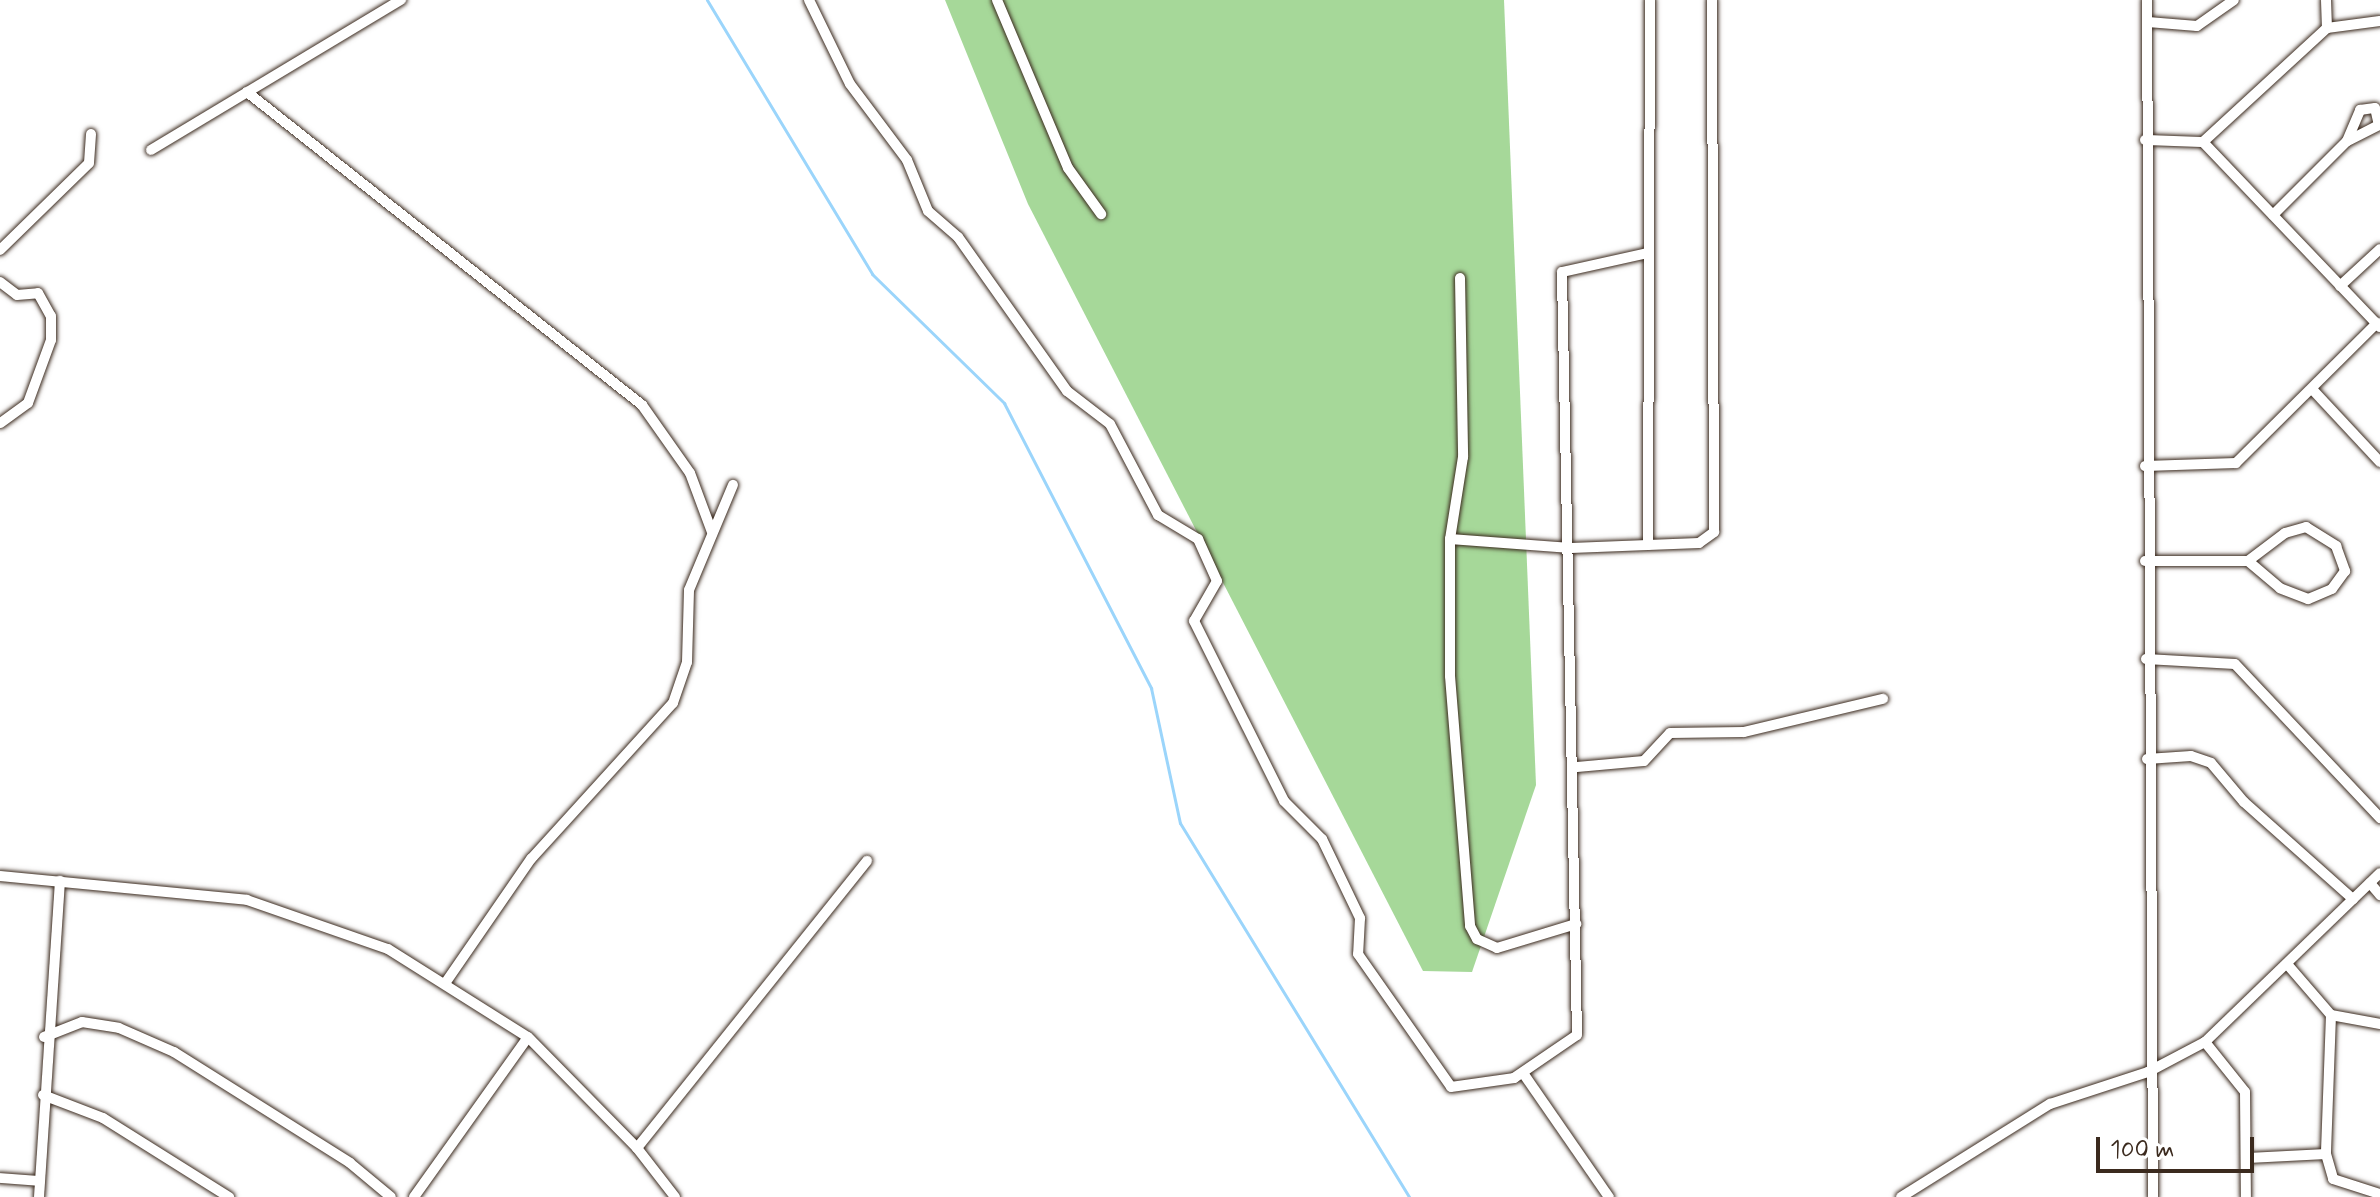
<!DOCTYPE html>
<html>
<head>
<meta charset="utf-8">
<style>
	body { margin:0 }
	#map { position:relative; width:2380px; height:1197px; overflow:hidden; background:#fff; font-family:Mynerve,sans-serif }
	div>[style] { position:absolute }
	.green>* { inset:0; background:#a6d899 }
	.stream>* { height:3px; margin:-1.5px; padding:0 1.5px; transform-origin:1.5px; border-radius:1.5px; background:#9bd5fb }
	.roads { filter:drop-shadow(0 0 2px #3b2a1e) drop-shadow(0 0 2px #3b2a1e) }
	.street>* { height:10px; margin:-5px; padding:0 5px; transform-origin:5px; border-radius:5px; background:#fff }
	span { translate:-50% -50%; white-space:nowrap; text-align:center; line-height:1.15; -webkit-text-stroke:8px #fff; paint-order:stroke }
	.scale { position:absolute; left:2096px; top:1137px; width:158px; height:36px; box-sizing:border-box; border:4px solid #3b2a1e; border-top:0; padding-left:10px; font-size:24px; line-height:28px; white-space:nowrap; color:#3b2a1e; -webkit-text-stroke:6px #fff; paint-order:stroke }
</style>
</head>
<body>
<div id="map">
	<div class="green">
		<div style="clip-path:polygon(945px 0,1504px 0,1536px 785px,1472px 972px,1423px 971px,1028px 204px)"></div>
	</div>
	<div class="stream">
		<div style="left:707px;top:0;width:320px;rotate:58.9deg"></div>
		<div style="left:872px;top:274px;width:185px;rotate:44.3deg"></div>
		<div style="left:1004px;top:403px;width:321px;rotate:62.7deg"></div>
		<div style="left:1151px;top:688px;width:138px;rotate:77.9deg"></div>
		<div style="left:1180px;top:823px;width:439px;rotate:58.5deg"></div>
	</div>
	<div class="roads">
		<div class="street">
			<div style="left:809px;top:0;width:93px;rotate:64deg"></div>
			<div style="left:850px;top:84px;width:95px;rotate:53.1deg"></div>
			<div style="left:907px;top:160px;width:55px;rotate:67.6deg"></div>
			<div style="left:928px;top:211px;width:40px;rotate:41deg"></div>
			<div style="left:958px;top:237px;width:189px;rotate:54.7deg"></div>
			<div style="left:1067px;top:391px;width:54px;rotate:37.5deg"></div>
			<div style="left:1110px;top:424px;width:103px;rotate:62.2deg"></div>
			<div style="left:1158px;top:515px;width:47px;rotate:31deg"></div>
			<div style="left:1198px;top:539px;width:46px;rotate:65.7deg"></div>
			<div style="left:1217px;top:581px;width:46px;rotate:119.9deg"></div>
			<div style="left:1194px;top:621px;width:201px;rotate:63.4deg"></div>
			<div style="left:1284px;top:801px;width:54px;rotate:45deg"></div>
			<div style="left:1322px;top:839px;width:88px;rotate:64.3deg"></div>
			<div style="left:1360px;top:918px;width:36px;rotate:93deg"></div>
			<div style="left:1358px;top:954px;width:162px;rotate:55deg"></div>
			<div style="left:1451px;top:1087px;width:64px;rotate:-8.1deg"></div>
			<div style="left:1514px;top:1078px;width:76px;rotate:-34.3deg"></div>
			<div style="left:1577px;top:1035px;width:763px;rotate:-91.13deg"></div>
			<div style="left:1562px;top:272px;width:88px;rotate:-12.5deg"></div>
			<div style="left:997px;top:0;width:182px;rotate:67.1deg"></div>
			<div style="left:1068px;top:168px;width:57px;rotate:54.3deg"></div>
			<div style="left:2147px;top:0;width:1197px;rotate:89.71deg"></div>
			<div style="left:2326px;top:0;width:28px;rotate:88deg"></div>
			<div style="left:2148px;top:22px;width:49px;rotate:4.7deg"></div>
			<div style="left:2197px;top:26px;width:45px;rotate:-35.1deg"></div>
			<div style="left:247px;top:92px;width:504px;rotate:38.39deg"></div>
			<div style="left:642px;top:405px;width:83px;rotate:54.8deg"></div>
			<div style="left:690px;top:473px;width:63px;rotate:69.6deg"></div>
			<div style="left:2145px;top:140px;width:58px;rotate:2deg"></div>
			<div style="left:2203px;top:142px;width:256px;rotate:46.3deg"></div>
			<div style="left:2203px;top:142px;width:168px;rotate:-42.6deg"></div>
			<div style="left:2327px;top:28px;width:53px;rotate:-7.5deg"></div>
			<div style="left:151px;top:150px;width:292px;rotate:-31deg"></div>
			<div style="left:2273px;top:215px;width:105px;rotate:-45deg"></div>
			<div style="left:2347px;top:141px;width:34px;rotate:-67deg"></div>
			<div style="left:2360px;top:110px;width:15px;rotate:-8deg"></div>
			<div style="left:2375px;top:108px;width:17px;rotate:77deg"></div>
			<div style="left:2379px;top:125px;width:36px;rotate:153deg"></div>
			<div style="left:0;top:250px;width:124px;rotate:-44.3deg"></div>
			<div style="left:89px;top:163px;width:29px;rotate:-86deg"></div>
			<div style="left:1460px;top:278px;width:179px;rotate:89deg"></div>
			<div style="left:1463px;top:457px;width:83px;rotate:99deg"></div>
			<div style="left:1450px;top:539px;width:137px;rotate:90deg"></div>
			<div style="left:1450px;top:676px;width:251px;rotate:85.4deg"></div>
			<div style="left:1470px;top:926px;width:15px;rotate:62deg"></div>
			<div style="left:1477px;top:939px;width:22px;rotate:24deg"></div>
			<div style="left:1497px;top:948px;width:83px;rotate:-16.9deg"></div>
			<div style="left:0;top:282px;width:21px;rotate:37deg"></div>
			<div style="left:17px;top:295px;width:21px;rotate:-5deg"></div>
			<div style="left:38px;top:293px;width:26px;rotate:61deg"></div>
			<div style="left:51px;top:316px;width:24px;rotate:90deg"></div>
			<div style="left:51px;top:340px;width:67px;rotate:110.1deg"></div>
			<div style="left:28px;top:403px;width:34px;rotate:144deg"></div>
			<div style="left:2340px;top:286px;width:54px;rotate:-42.8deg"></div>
			<div style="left:2312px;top:389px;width:100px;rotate:47deg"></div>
			<div style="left:2145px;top:466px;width:91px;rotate:-1.9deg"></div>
			<div style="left:2236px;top:463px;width:199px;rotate:-44.8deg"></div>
			<div style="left:1450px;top:539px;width:121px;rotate:4.3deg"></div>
			<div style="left:1571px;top:548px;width:128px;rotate:-2.2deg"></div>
			<div style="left:1699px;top:543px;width:19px;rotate:-36deg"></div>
			<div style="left:1714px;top:532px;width:532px;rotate:-90.22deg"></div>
			<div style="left:1648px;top:545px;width:545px;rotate:-89.79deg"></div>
			<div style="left:2145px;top:561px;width:103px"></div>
			<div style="left:2248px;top:561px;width:46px;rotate:-37.1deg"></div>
			<div style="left:2285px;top:533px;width:22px;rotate:-16deg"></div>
			<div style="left:2306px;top:527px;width:36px;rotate:32deg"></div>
			<div style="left:2336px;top:546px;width:27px;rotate:70deg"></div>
			<div style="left:2345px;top:571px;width:22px;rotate:126deg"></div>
			<div style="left:2332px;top:589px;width:26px;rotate:157deg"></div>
			<div style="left:2308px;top:599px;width:30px;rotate:-159deg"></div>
			<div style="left:2280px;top:588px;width:42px;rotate:-139.8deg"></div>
			<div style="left:2146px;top:659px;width:89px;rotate:3.2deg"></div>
			<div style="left:2235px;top:664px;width:212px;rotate:46.7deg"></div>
			<div style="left:2147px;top:759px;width:44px;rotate:-3.9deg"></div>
			<div style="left:2191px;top:756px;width:21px;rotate:19deg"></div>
			<div style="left:2211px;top:763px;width:51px;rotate:49.8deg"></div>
			<div style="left:2244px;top:802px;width:146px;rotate:41.7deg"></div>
			<div style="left:1577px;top:767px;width:67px;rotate:-5.1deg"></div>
			<div style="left:1644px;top:761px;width:38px;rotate:-47deg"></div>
			<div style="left:1670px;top:733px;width:74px;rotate:-0.8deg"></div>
			<div style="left:1744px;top:732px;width:143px;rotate:-13.4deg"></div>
			<div style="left:0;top:876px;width:248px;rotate:5.5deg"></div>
			<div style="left:247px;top:900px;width:149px;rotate:19.2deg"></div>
			<div style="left:388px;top:949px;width:165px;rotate:32.2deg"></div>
			<div style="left:528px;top:1037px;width:156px;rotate:45.5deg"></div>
			<div style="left:637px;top:1148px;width:62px;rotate:52.2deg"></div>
			<div style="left:2370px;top:883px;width:16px;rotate:50deg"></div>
			<div style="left:2287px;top:964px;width:67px;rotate:49.2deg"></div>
			<div style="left:2331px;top:1015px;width:139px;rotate:92.1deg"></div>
			<div style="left:2326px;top:1154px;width:26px;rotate:74deg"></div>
			<div style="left:2333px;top:1179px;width:49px;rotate:17.7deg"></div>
			<div style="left:446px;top:982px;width:150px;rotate:-55.4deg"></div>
			<div style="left:531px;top:859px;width:211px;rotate:-47.7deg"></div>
			<div style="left:673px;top:703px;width:43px;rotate:-71.1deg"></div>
			<div style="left:687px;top:662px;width:72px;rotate:-88.4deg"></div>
			<div style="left:689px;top:590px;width:114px;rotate:-67.3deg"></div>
			<div style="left:2331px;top:1015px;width:50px;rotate:10.4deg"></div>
			<div style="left:44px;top:1037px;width:41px;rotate:-21.5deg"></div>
			<div style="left:82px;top:1022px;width:37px;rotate:9deg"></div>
			<div style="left:119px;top:1028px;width:60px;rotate:23.6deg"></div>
			<div style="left:174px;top:1052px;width:208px;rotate:32.2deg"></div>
			<div style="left:350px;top:1163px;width:53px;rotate:39.7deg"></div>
			<div style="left:2205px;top:1042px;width:64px;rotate:51.3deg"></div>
			<div style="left:2245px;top:1092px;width:105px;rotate:89.5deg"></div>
			<div style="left:1523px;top:1073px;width:151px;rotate:55.3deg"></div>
			<div style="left:43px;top:1095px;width:64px;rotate:21deg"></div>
			<div style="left:103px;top:1118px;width:149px;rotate:32.1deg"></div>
			<div style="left:637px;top:1148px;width:368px;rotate:-51.3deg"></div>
			<div style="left:2248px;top:1158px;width:78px;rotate:-2.9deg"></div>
			<div style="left:0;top:1178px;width:40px;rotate:4.3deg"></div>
			<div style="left:39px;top:1197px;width:317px;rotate:-86.2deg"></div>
			<div style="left:414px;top:1197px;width:196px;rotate:-54.5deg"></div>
			<div style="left:1901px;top:1197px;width:176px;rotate:-32deg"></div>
			<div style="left:2050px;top:1104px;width:103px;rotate:-18.1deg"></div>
			<div style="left:2148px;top:1072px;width:64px;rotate:-27.8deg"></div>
			<div style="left:2205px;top:1042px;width:243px;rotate:-44deg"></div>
		</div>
	</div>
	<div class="scale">100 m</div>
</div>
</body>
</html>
